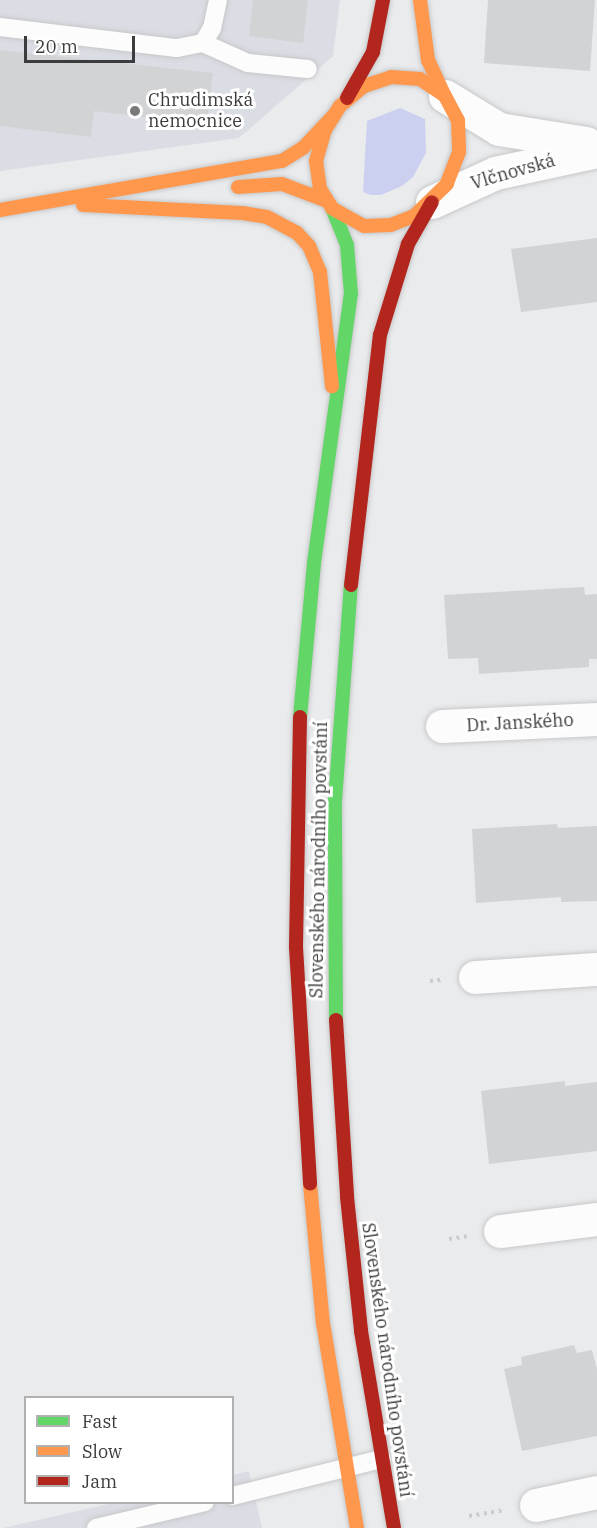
<!DOCTYPE html>
<html>
<head>
<meta charset="utf-8">
<style>
	body { margin:0 }
	#map { position:relative; width:597px; height:1528px; overflow:hidden; background:#eaebed; font-family:"IBM Plex Serif",serif }
	div>[style] { position:absolute }
	.built>* { inset:0; background:#dbdde4 }
	.green>* { inset:0; background:#cbd0f1 }
	.building>* { inset:0; background:#d2d3d4 }
	.path>* { height:4px; margin-top:-2px; transform-origin:0; background:repeating-linear-gradient(90deg,#cacbcc 0 3px,transparent 0 7.5px) }
	.roads { filter:drop-shadow(0 0 2px #c7c8c9) drop-shadow(0 0 2px #c7c8c9) }
	.lane>* { height:18px; margin:-9px; padding:0 9px; transform-origin:9px; border-radius:9px; background:#fcfcfc }
	.street>* { height:33px; margin:-16.5px; padding:0 16.5px; transform-origin:16.5px; border-radius:16.5px; background:#fcfcfc }
	.fast>* { height:14px; margin:-7px; padding:0 7px; transform-origin:7px; border-radius:7px; background:#63d668 }
	.slow>* { height:14px; margin:-7px; padding:0 7px; transform-origin:7px; border-radius:7px; background:#ff974d }
	.jam>* { height:14px; margin:-7px; padding:0 7px; transform-origin:7px; border-radius:7px; background:#b3261e }
	.dots>* { width:16px; height:16px; translate:-50% -50%; box-sizing:border-box; border:3px solid #fff; border-radius:50% }
	span { translate:-50% -50%; white-space:nowrap; text-align:center; line-height:1.15; -webkit-text-stroke:6px #fff; paint-order:stroke }
	.poi-label { font-size:18px; color:#3c3c3e }
	.left { translate:0 -50%; text-align:left }
	.street-label { font-size:18px; color:#3c3c3e }
	.legend { position:absolute; left:24px; top:1396px; width:210px; height:108px; box-sizing:border-box; background:#fff; border:2px solid #b1b1b2; margin:0; padding:8px 10px; list-style:none; font-size:18px; color:#3c3c3e }
	.legend li { display:flex; align-items:center; gap:12px; height:30px }
	.legend b { width:30px; border:2px solid #b1b1b2 }
	.scale { position:absolute; left:24px; top:36px; width:111px; height:27px; box-sizing:border-box; border:3px solid #3c3c3e; border-top:0; padding-left:8px; font-size:18px; line-height:21px; white-space:nowrap; color:#3c3c3e; -webkit-text-stroke:4px #fff; paint-order:stroke }
</style>
</head>
<body>
<div id="map">
	<div class="built">
		<div style="clip-path:polygon(0 0,340px 0,333px 56px,239px 138px,0 171px)"></div>
		<div style="clip-path:polygon(249px 1471px,262px 1528px,3px 1528px,113px 1503px,232px 1502px,233px 1475px)"></div>
	</div>
	<div class="green">
		<div style="clip-path:polygon(400px 108px,425px 119px,426px 153px,413px 177px,402px 186px,381px 195px,371px 195px,363px 192px,367px 121px)"></div>
	</div>
	<div class="building">
		<div style="clip-path:polygon(253px 0,308px 0,303px 43px,249px 36px)"></div>
		<div style="clip-path:polygon(488px 0,595px 0,590px 71px,484px 63px)"></div>
		<div style="clip-path:polygon(0 50px,213px 73px,207px 124px,94px 111px,91px 137px,0 126px)"></div>
		<div style="clip-path:polygon(597px 238px,597px 302px,521px 312px,511px 249px)"></div>
		<div style="clip-path:polygon(584px 587px,585px 595px,597px 594px,597px 659px,589px 659px,589px 667px,479px 674px,478px 658px,448px 659px,444px 595px)"></div>
		<div style="clip-path:polygon(557px 824px,558px 828px,597px 826px,597px 901px,561px 902px,561px 897px,476px 903px,472px 829px)"></div>
		<div style="clip-path:polygon(565px 1081px,565px 1086px,597px 1082px,597px 1151px,489px 1164px,481px 1091px)"></div>
		<div style="clip-path:polygon(574px 1345px,577px 1353px,592px 1350px,597px 1369px,597px 1436px,522px 1451px,504px 1369px,522px 1365px,521px 1357px)"></div>
	</div>
	<div class="path">
		<div style="left:430px;top:981px;width:11px;rotate:-5deg"></div>
		<div style="left:449px;top:1239px;width:18px;rotate:-9deg"></div>
		<div style="left:469px;top:1516px;width:33px;rotate:-9deg"></div>
	</div>
	<div class="roads">
		<div class="lane">
			<div style="left:218px;top:0;width:29px;rotate:102deg"></div>
			<div style="left:212px;top:28px;width:17px;rotate:121deg"></div>
			<div style="left:203px;top:43px;width:49px;rotate:24deg"></div>
			<div style="left:248px;top:63px;width:60px;rotate:5.7deg"></div>
			<div style="left:0;top:27px;width:178px;rotate:6.8deg"></div>
			<div style="left:177px;top:48px;width:26px;rotate:-11deg"></div>
			<div style="left:232px;top:1496px;width:154px;rotate:-13.9deg"></div>
			<div style="left:96px;top:1528px;width:112px;rotate:-13.4deg"></div>
		</div>
		<div class="street">
			<div style="left:445px;top:96px;width:63px;rotate:31.4deg"></div>
			<div style="left:499px;top:129px;width:88px;rotate:9.1deg"></div>
			<div style="left:432px;top:202px;width:69px;rotate:-24.7deg"></div>
			<div style="left:495px;top:173px;width:104px;rotate:-12.2deg"></div>
			<div style="left:442px;top:726px;width:155px;rotate:-2.6deg"></div>
			<div style="left:475px;top:977px;width:122px;rotate:-3.8deg"></div>
			<div style="left:500px;top:1231px;width:98px;rotate:-7.1deg"></div>
			<div style="left:536px;top:1505px;width:62px;rotate:-12deg"></div>
		</div>
		<div class="fast">
			<div style="left:300px;top:717px;width:155px;rotate:-84.8deg"></div>
			<div style="left:314px;top:563px;width:272px;rotate:-82.2deg"></div>
			<div style="left:351px;top:294px;width:49px;rotate:-94.7deg"></div>
			<div style="left:347px;top:245px;width:40px;rotate:-112deg"></div>
			<div style="left:336px;top:1020px;width:219px;rotate:-90.3deg"></div>
			<div style="left:335px;top:801px;width:217px;rotate:-85.8deg"></div>
		</div>
		<div class="slow">
			<div style="left:420px;top:0;width:61px;rotate:82.4deg"></div>
			<div style="left:428px;top:60px;width:40px;rotate:65deg"></div>
			<div style="left:391px;top:77px;width:29px;rotate:4deg"></div>
			<div style="left:420px;top:79px;width:30px;rotate:34deg"></div>
			<div style="left:445px;top:96px;width:27px;rotate:62deg"></div>
			<div style="left:458px;top:120px;width:32px;rotate:88deg"></div>
			<div style="left:459px;top:152px;width:34px;rotate:111deg"></div>
			<div style="left:447px;top:184px;width:46px;rotate:135.9deg"></div>
			<div style="left:414px;top:216px;width:25px;rotate:159deg"></div>
			<div style="left:391px;top:225px;width:27px;rotate:178deg"></div>
			<div style="left:364px;top:226px;width:37px;rotate:-151deg"></div>
			<div style="left:332px;top:208px;width:22px;rotate:-122deg"></div>
			<div style="left:320px;top:189px;width:28px;rotate:-98deg"></div>
			<div style="left:316px;top:161px;width:32px;rotate:-74deg"></div>
			<div style="left:325px;top:130px;width:28px;rotate:-58deg"></div>
			<div style="left:340px;top:106px;width:31px;rotate:-40deg"></div>
			<div style="left:364px;top:86px;width:28px;rotate:-18deg"></div>
			<div style="left:238px;top:187px;width:44px;rotate:-3.9deg"></div>
			<div style="left:282px;top:184px;width:48px;rotate:20.7deg"></div>
			<div style="left:83px;top:205px;width:159px;rotate:2.9deg"></div>
			<div style="left:242px;top:213px;width:25px;rotate:9deg"></div>
			<div style="left:267px;top:217px;width:34px;rotate:28deg"></div>
			<div style="left:297px;top:233px;width:18px;rotate:47deg"></div>
			<div style="left:309px;top:246px;width:28px;rotate:67deg"></div>
			<div style="left:320px;top:272px;width:115px;rotate:84deg"></div>
			<div style="left:0;top:210px;width:286px;rotate:-9.9deg"></div>
			<div style="left:282px;top:161px;width:25px;rotate:-32deg"></div>
			<div style="left:303px;top:148px;width:45px;rotate:-46.8deg"></div>
			<div style="left:310px;top:1184px;width:140px;rotate:84.7deg"></div>
			<div style="left:323px;top:1323px;width:208px;rotate:80.6deg"></div>
		</div>
		<div class="jam">
			<div style="left:347px;top:98px;width:53px;rotate:-60.5deg"></div>
			<div style="left:373px;top:52px;width:53px;rotate:-79.1deg"></div>
			<div style="left:351px;top:585px;width:252px;rotate:-83.4deg"></div>
			<div style="left:380px;top:335px;width:95px;rotate:-72.9deg"></div>
			<div style="left:408px;top:244px;width:48px;rotate:-60.3deg"></div>
			<div style="left:300px;top:717px;width:230px;rotate:91deg"></div>
			<div style="left:296px;top:947px;width:237px;rotate:86.6deg"></div>
			<div style="left:336px;top:1020px;width:177px;rotate:86.4deg"></div>
			<div style="left:347px;top:1197px;width:135px;rotate:84deg"></div>
			<div style="left:361px;top:1331px;width:200px;rotate:80.5deg"></div>
		</div>
	</div>
	<div class="dots">
		<div style="left:135px;top:111px;background:#79797b"></div>
	</div>
	<div class="poi-label">
		<span class="left" style="left:148px;top:111px">Chrudimská<br>nemocnice</span>
	</div>
	<div class="street-label">
		<span style="left:513px;top:172px;rotate:-16deg">Vlčnovská</span>
		<span style="left:520px;top:723px;rotate:-3deg">Dr. Janského</span>
		<span style="left:319px;top:860px;rotate:-89deg">Slovenského národního povstání</span>
		<span style="left:387px;top:1360px;rotate:82deg">Slovenského národního povstání</span>
	</div>
	<ul class="legend">
	<li><b style="height:8px;background:#63d668"></b>Fast</li>
	<li><b style="height:8px;background:#ff974d"></b>Slow</li>
	<li><b style="height:8px;background:#b3261e"></b>Jam</li>
	</ul>
	<div class="scale">20 m</div>
</div>
</body>
</html>
